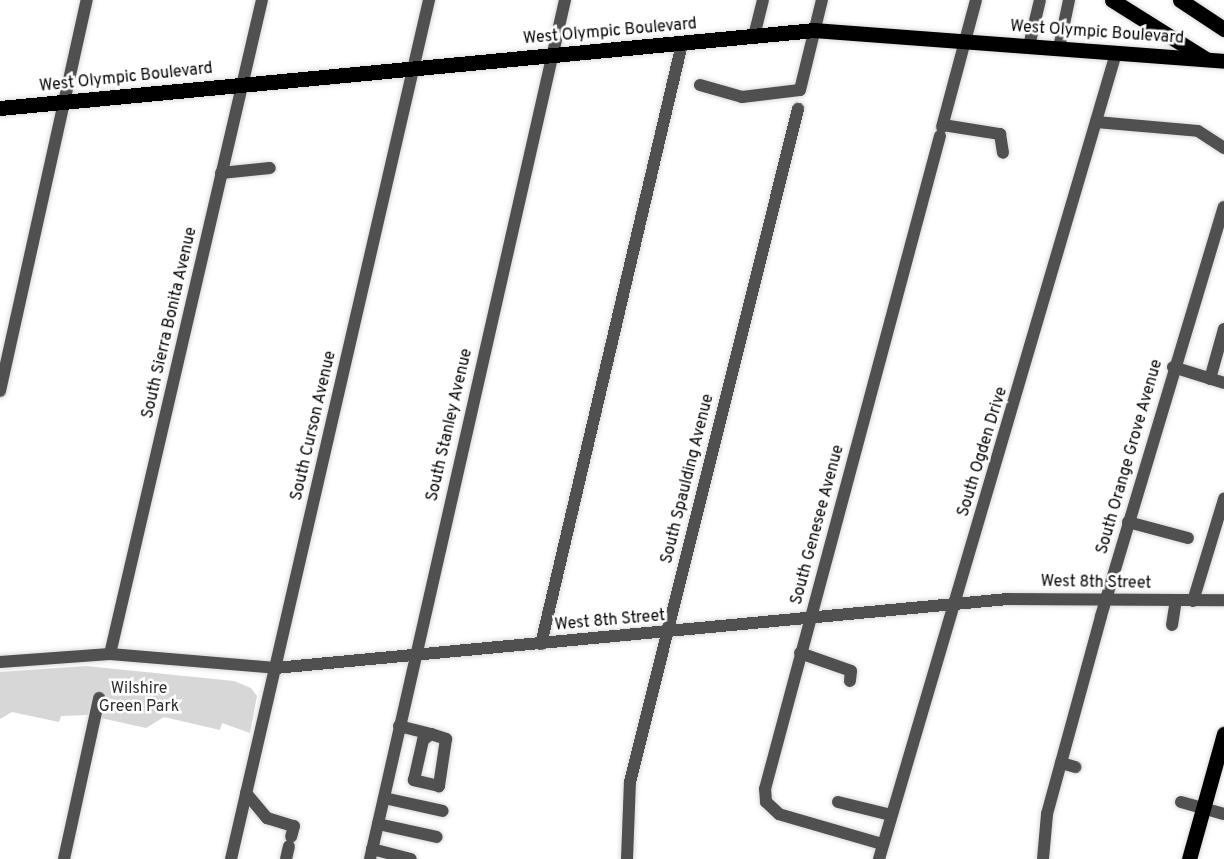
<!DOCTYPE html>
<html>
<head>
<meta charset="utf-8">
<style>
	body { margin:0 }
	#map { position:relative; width:1224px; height:859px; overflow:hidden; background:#fff; font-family:Overpass,sans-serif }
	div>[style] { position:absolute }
	.green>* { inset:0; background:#d7d7d7 }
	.roads { filter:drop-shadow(0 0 2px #dbdbdb) drop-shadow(0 0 2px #dbdbdb) }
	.minor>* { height:12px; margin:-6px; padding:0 6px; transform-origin:6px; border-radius:6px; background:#505050 }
	.major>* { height:15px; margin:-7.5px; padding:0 7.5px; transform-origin:7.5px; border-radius:7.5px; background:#000 }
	span { translate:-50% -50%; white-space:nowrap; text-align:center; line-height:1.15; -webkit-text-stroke:5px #fff; paint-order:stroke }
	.street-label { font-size:16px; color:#000 }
	.park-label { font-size:16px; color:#2e2e2e }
</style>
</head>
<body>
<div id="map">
	<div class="green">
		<div style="clip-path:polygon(86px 666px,234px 681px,251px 688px,257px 696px,250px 733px,222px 723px,220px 730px,164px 717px,146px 728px,87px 715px,61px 716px,59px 722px,12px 712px,0 719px,0 672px)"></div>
	</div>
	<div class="roads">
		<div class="minor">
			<div style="left:754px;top:36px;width:37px;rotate:-76deg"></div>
			<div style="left:1029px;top:46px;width:47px;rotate:-76.6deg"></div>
			<div style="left:1059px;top:48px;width:49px;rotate:-78.2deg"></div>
			<div style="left:700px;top:85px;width:44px;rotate:15.9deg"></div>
			<div style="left:742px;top:97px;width:58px;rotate:-6.9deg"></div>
			<div style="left:800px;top:90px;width:93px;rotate:-76.3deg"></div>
			<div style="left:1096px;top:122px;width:102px;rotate:5deg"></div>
			<div style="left:1198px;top:131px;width:31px;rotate:33deg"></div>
			<div style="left:943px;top:125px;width:58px;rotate:9deg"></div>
			<div style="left:1000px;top:134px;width:19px;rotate:81deg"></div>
			<div style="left:942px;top:127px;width:131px;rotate:-75deg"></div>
			<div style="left:221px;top:173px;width:49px;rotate:-5.8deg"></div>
			<div style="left:1173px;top:367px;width:53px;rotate:17.4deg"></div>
			<div style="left:1210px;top:379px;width:52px;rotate:-74.4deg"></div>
			<div style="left:0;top:391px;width:401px;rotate:-77.5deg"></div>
			<div style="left:1128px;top:522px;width:62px;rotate:14.9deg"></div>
			<div style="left:1193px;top:601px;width:107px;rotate:-73.1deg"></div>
			<div style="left:1172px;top:625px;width:24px;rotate:-81deg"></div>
			<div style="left:541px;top:644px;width:616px;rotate:-76.78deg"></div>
			<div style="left:800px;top:653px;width:54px;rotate:19.4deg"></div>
			<div style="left:851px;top:671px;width:10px;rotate:96deg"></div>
			<div style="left:110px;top:654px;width:671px;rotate:-76.92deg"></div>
			<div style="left:0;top:662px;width:110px;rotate:-4.2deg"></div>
			<div style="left:110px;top:654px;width:166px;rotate:4.8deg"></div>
			<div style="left:275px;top:668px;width:735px;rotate:-5.38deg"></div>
			<div style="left:1007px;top:599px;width:217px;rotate:0.3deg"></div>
			<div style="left:399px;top:726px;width:33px;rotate:14deg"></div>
			<div style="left:431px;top:734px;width:16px;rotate:18deg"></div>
			<div style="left:446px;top:739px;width:48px;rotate:98.5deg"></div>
			<div style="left:439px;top:786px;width:26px;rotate:-167deg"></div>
			<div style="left:414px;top:780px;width:41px;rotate:-77.3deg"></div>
			<div style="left:423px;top:740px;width:10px;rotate:-37deg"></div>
			<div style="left:1061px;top:763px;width:15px;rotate:16deg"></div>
			<div style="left:246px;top:793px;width:33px;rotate:50deg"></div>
			<div style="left:267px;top:818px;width:28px;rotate:17deg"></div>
			<div style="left:294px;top:826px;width:11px;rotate:105deg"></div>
			<div style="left:384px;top:798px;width:60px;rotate:12.4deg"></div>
			<div style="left:838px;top:802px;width:55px;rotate:13.8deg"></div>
			<div style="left:1181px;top:802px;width:45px;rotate:15.6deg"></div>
			<div style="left:378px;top:824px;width:60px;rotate:12.4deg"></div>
			<div style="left:882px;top:844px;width:107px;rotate:-163.8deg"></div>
			<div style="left:779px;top:814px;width:18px;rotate:-137deg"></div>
			<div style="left:766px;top:802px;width:13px;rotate:-94deg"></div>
			<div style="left:765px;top:789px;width:676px;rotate:-75deg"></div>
			<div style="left:372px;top:849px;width:40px;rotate:14.4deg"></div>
			<div style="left:64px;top:859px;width:165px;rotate:-77.7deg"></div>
			<div style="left:231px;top:859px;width:882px;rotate:-77.02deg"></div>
			<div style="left:286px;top:859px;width:13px;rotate:-77deg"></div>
			<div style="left:370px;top:859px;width:881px;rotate:-77.21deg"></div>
			<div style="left:627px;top:859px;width:77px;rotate:-87.8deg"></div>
			<div style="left:630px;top:782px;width:694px;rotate:-75.98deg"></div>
			<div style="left:879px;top:859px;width:840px;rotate:-73.61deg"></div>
			<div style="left:1043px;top:859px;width:45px;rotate:-84.9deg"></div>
			<div style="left:1047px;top:814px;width:205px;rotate:-74.7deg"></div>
			<div style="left:1101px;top:616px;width:427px;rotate:-73.3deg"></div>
		</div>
		<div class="major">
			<div style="left:1112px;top:0;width:111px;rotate:32.1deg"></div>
			<div style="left:1180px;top:0;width:53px;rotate:33.4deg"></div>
			<div style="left:0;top:108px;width:818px;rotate:-5.47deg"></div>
			<div style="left:814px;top:30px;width:411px;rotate:4.3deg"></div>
			<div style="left:1189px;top:859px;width:130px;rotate:-74.4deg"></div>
		</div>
	</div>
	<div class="street-label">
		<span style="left:610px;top:32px;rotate:-5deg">West Olympic Boulevard</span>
		<span style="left:1097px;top:33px;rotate:4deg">West Olympic Boulevard</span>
		<span style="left:126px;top:78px;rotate:-6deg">West Olympic Boulevard</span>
		<span style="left:170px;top:323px;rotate:-77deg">South Sierra Bonita Avenue</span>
		<span style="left:450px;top:425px;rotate:-77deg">South Stanley Avenue</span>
		<span style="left:314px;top:426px;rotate:-77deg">South Curson Avenue</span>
		<span style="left:983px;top:452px;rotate:-73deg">South Ogden Drive</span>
		<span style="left:1130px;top:457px;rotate:-74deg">South Orange Grove Avenue</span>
		<span style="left:688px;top:479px;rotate:-76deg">South Spaulding Avenue</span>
		<span style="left:818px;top:525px;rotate:-75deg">South Genesee Avenue</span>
		<span style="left:1096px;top:583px;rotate:1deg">West 8th Street</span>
		<span style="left:610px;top:621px;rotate:-5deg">West 8th Street</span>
	</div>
	<div class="park-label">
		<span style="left:139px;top:698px">Wilshire<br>Green Park</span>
	</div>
</div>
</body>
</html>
